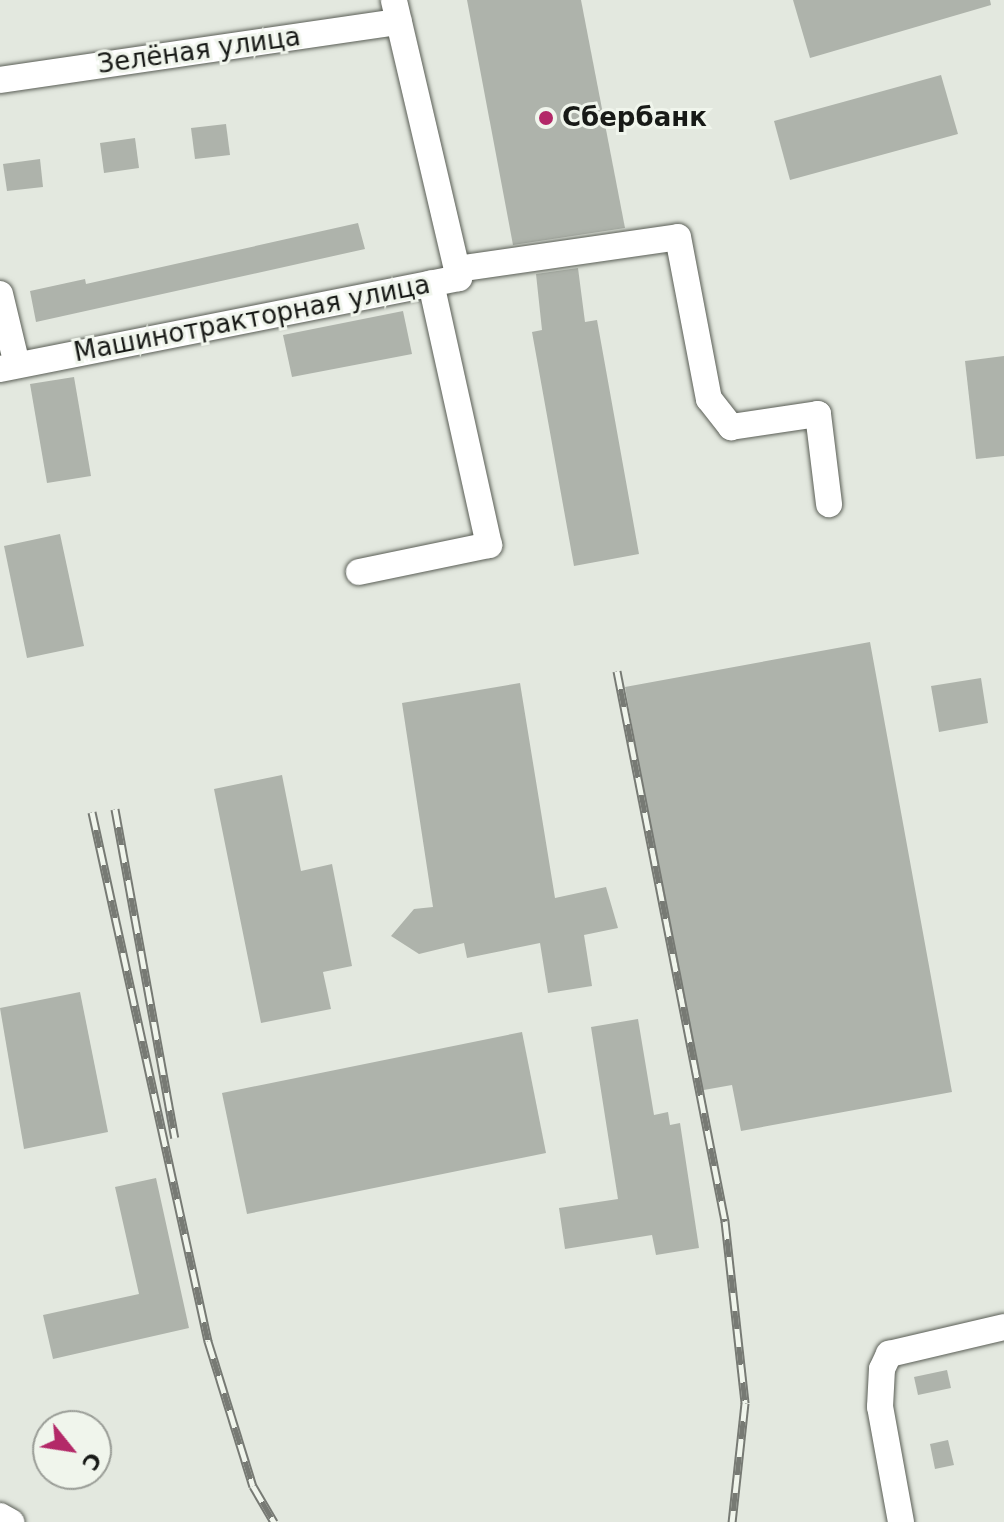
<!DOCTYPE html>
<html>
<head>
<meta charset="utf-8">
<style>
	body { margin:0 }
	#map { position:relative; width:1004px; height:1522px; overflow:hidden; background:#e3e8df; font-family:"DejaVu Sans",sans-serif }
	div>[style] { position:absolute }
	.building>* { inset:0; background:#aeb3ab }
	.roads { filter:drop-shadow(0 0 2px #5a5e56) drop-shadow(0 0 2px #5a5e56) }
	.minor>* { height:26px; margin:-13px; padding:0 13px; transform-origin:13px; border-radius:13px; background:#fff }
	.rail>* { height:9px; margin-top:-4.5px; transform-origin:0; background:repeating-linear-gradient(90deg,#f0f5ec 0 18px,#777a74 0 36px); box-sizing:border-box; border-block:2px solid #777a74 }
	.dots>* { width:22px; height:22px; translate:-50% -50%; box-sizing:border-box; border:4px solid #f0f5ec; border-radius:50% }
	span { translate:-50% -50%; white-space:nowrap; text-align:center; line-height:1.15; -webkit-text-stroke:6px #f0f5ec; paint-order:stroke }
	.street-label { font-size:26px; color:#181a17 }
	.poi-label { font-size:26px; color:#181a17; font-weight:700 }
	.left { translate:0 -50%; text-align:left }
	.north { position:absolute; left:32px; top:1410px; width:80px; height:80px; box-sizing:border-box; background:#f0f5ec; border:2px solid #9a9d97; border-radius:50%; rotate:120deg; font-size:22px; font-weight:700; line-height:32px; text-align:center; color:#181a17 }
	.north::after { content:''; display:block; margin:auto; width:28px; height:36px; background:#b32968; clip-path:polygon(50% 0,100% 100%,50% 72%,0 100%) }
</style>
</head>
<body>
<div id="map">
	<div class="building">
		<div style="clip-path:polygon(467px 0,581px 0,625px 228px,513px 245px)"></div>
		<div style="clip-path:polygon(793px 0,990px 0,991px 5px,810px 58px)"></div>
		<div style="clip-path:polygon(941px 75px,958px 134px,790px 180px,774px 121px)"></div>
		<div style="clip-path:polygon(226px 124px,230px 155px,195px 159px,191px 128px)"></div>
		<div style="clip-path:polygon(135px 138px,139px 168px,104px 173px,100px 143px)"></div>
		<div style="clip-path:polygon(40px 159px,43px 187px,7px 191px,3px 164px)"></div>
		<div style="clip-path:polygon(358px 223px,365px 249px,36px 322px,30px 291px,85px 279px,86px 284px)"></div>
		<div style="clip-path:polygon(578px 268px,585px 322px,597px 320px,639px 554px,574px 566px,532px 332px,542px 330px,536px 274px)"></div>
		<div style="clip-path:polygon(403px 311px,412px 354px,292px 377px,283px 335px)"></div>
		<div style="clip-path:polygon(1004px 356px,1004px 456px,976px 459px,965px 361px)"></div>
		<div style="clip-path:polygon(74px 377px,91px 476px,47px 483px,30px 384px)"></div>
		<div style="clip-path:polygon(60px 534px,84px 646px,27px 658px,4px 546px)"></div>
		<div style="clip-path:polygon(870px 642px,952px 1092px,741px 1131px,732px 1085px,698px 1091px,625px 687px)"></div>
		<div style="clip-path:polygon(981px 678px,988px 723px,939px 732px,931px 686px)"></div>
		<div style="clip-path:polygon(520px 683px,555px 898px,606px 887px,618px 928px,584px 935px,592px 986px,548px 993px,540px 943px,467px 958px,464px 943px,419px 954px,391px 936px,414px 909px,433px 907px,402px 703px)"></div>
		<div style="clip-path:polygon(282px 775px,301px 871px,332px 864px,352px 966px,323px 972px,331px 1009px,261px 1023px,214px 789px)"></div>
		<div style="clip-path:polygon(80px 992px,108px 1132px,24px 1149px,0 1008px)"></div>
		<div style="clip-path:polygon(638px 1019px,654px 1115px,668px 1112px,670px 1125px,680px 1123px,699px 1248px,656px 1255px,652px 1235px,565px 1249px,559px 1208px,618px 1199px,591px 1027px)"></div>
		<div style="clip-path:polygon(522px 1032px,546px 1153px,247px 1214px,222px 1093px)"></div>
		<div style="clip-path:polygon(156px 1178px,189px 1328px,53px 1359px,43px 1315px,139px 1294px,115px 1187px)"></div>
		<div style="clip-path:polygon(947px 1370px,951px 1388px,918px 1395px,914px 1377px)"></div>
		<div style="clip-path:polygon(948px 1440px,954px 1465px,935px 1469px,930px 1444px)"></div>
	</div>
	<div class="roads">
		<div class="minor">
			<div style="left:0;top:80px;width:403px;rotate:-8.3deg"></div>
			<div style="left:457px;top:269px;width:223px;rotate:-8.2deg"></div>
			<div style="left:678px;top:237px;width:165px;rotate:79.2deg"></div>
			<div style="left:709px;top:399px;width:36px;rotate:52deg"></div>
			<div style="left:731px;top:427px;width:88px;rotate:-8.5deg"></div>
			<div style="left:818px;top:414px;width:91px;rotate:83deg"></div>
			<div style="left:0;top:294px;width:73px;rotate:76.5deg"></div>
			<div style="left:0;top:369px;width:468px;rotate:-11.2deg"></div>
			<div style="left:459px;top:278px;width:285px;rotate:-103.2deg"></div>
			<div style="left:359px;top:572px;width:133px;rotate:-11.7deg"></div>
			<div style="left:489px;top:545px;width:268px;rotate:-102.5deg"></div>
			<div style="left:0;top:1516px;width:13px;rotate:29deg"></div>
			<div style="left:901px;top:1522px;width:117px;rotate:-100.3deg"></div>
			<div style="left:880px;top:1407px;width:38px;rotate:-87deg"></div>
			<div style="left:882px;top:1369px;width:17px;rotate:-65deg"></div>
			<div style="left:889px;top:1354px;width:118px;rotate:-13.2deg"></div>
		</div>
	</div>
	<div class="rail">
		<div style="left:617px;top:671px;width:561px;rotate:78.89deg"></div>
		<div style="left:725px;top:1221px;width:183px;rotate:83.7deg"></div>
		<div style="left:745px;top:1403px;width:120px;rotate:96.2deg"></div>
		<div style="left:115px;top:809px;width:334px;rotate:79.7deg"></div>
		<div style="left:92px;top:812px;width:542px;rotate:77.63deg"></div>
		<div style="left:208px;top:1341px;width:152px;rotate:72.8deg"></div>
		<div style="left:253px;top:1486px;width:42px;rotate:59.7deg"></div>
	</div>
	<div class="dots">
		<div style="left:546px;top:118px;background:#b32968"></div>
	</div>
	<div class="street-label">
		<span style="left:199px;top:51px;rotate:-8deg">Зелёная улица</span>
		<span style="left:252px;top:319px;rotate:-11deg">Машинотракторная улица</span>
	</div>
	<div class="poi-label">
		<span class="left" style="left:562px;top:118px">Сбербанк</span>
	</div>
	<div class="north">С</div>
</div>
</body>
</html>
